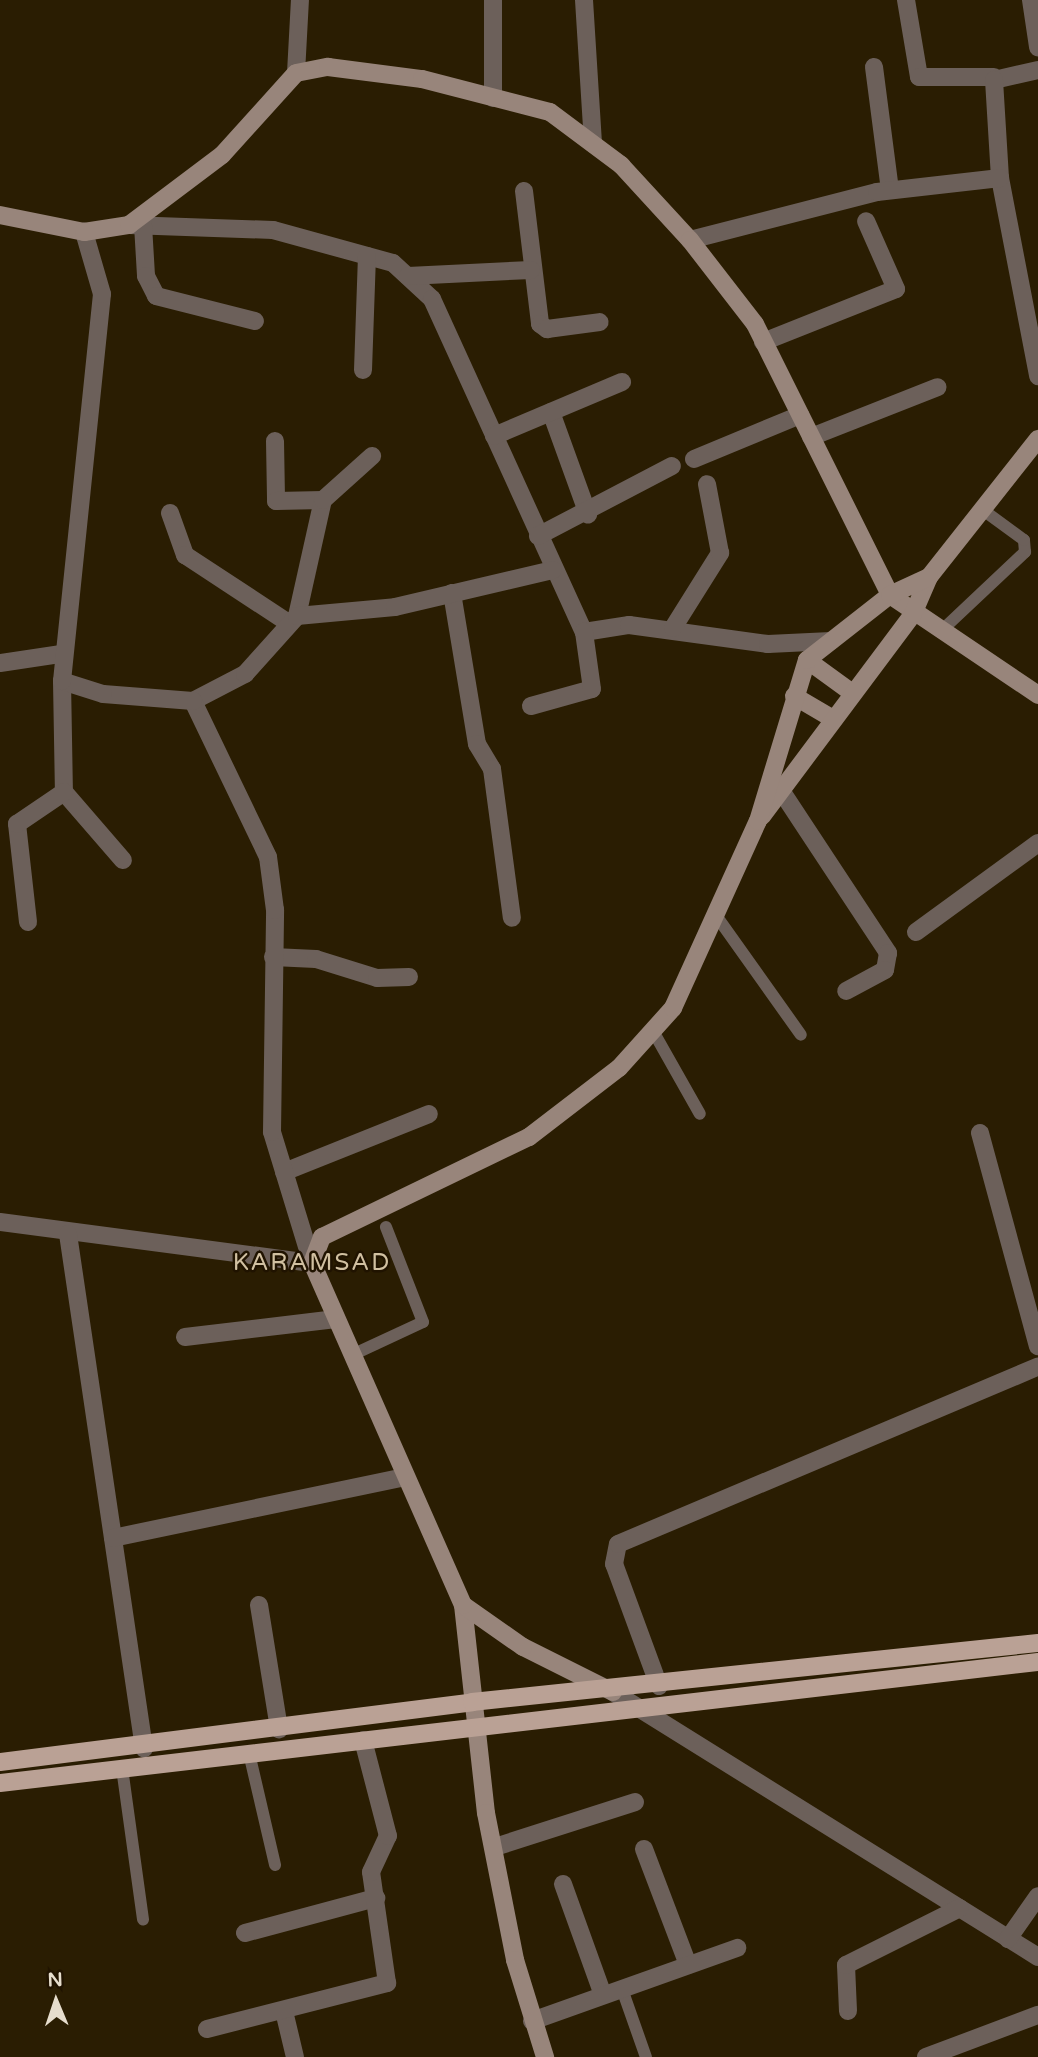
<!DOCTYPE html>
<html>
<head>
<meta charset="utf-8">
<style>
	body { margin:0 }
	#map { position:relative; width:1038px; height:2057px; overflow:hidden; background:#2a1d02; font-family:"Varela Round",sans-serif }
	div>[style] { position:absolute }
	.lane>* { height:12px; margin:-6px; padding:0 6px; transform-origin:6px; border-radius:6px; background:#6c605a }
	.street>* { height:18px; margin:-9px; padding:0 9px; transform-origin:9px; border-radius:9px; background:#6c605a }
	.secondary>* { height:18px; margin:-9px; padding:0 9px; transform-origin:9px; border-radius:9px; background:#98857b }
	.primary>* { height:18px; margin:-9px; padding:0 9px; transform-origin:9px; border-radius:9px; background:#baa195 }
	span { translate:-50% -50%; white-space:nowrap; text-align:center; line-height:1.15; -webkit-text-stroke:5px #201300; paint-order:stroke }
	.quarter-label { font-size:24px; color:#d1c0a1; letter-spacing:2px }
	.north { position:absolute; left:21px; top:1966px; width:70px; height:70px; -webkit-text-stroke:5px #201300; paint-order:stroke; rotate:358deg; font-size:19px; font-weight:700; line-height:28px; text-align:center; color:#e6ddcd }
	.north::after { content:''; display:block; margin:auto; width:24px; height:32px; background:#e6ddcd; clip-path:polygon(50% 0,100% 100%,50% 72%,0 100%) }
</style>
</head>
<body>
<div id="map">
	<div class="lane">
		<div style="left:940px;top:632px;width:117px;rotate:-43.3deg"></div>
		<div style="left:1025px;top:552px;width:12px;rotate:-95deg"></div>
		<div style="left:1024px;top:540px;width:51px;rotate:-143.8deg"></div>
		<div style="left:715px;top:914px;width:148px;rotate:54.6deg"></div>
		<div style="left:653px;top:1031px;width:95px;rotate:60.5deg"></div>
		<div style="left:352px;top:1355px;width:78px;rotate:-24.9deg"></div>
		<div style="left:423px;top:1322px;width:102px;rotate:-111.3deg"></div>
		<div style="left:249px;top:1753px;width:115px;rotate:76.9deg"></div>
		<div style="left:122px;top:1768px;width:153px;rotate:82.1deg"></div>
		<div style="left:622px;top:1989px;width:72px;rotate:70.6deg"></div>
	</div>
	<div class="street">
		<div style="left:493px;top:0;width:98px;rotate:90deg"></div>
		<div style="left:584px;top:0;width:144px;rotate:86.4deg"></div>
		<div style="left:906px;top:0;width:78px;rotate:80.4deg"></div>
		<div style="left:919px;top:77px;width:75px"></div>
		<div style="left:1031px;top:0;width:48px;rotate:81.5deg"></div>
		<div style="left:874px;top:67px;width:124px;rotate:82.6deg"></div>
		<div style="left:1038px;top:70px;width:45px;rotate:167.2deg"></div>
		<div style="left:994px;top:80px;width:98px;rotate:86.5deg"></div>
		<div style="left:1000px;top:178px;width:202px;rotate:79.1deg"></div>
		<div style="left:296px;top:73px;width:73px;rotate:-86.9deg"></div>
		<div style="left:524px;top:191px;width:134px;rotate:83.1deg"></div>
		<div style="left:540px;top:324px;width:9px;rotate:36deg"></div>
		<div style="left:547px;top:329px;width:53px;rotate:-7.5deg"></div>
		<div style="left:129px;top:225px;width:144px;rotate:2deg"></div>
		<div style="left:273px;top:230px;width:124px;rotate:15.4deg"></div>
		<div style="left:393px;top:263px;width:53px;rotate:42.7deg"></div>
		<div style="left:432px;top:299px;width:366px;rotate:65.5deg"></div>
		<div style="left:584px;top:632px;width:46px;rotate:-8.8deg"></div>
		<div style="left:629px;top:625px;width:140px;rotate:7.8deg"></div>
		<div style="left:768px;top:644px;width:63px;rotate:-2.7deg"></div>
		<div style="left:143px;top:225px;width:51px;rotate:86.6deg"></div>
		<div style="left:146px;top:276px;width:22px;rotate:63deg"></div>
		<div style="left:156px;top:296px;width:102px;rotate:14.2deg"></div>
		<div style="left:690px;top:240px;width:193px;rotate:-14.4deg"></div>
		<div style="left:877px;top:192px;width:124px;rotate:-6.5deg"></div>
		<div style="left:408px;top:276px;width:123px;rotate:-2.8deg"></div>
		<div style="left:763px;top:342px;width:143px;rotate:-21.7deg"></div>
		<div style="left:896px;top:289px;width:74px;rotate:-113.8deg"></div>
		<div style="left:363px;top:370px;width:114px;rotate:-88deg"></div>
		<div style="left:551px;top:412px;width:109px;rotate:70.1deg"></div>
		<div style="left:494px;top:436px;width:139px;rotate:-22.9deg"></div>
		<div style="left:811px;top:437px;width:136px;rotate:-21.5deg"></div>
		<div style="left:275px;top:441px;width:60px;rotate:89deg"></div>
		<div style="left:276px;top:501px;width:47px;rotate:-1.2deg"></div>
		<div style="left:694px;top:459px;width:115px;rotate:-22.5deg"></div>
		<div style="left:170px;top:513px;width:45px;rotate:70.3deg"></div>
		<div style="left:185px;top:555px;width:122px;rotate:33.3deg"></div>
		<div style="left:538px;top:536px;width:151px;rotate:-27.6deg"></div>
		<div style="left:452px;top:593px;width:153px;rotate:80.6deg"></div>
		<div style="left:477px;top:744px;width:29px;rotate:59deg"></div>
		<div style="left:492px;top:769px;width:150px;rotate:82.4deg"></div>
		<div style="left:297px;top:616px;width:119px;rotate:-77.4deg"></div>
		<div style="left:323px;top:500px;width:66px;rotate:-41.9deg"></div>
		<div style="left:673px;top:628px;width:89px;rotate:-57.9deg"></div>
		<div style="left:720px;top:553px;width:70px;rotate:-100.7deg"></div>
		<div style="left:0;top:663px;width:62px;rotate:-8.4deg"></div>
		<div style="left:62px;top:681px;width:111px;rotate:89deg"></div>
		<div style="left:64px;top:792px;width:90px;rotate:49.1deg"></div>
		<div style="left:193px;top:701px;width:59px;rotate:-27.4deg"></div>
		<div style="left:245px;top:674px;width:78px;rotate:-48.1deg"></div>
		<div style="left:297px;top:616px;width:98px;rotate:-5.2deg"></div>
		<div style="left:395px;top:607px;width:162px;rotate:-13.2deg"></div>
		<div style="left:531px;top:706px;width:63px;rotate:-15.6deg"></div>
		<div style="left:592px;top:689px;width:58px;rotate:-98deg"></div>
		<div style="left:782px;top:792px;width:193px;rotate:56.6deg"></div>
		<div style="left:888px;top:953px;width:17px;rotate:100deg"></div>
		<div style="left:885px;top:970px;width:44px;rotate:151.7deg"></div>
		<div style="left:28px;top:922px;width:99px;rotate:-96.4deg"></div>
		<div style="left:17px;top:824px;width:57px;rotate:-34.2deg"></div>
		<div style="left:916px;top:932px;width:151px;rotate:-36.1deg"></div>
		<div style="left:273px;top:957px;width:43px;rotate:2.7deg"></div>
		<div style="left:316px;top:959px;width:64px;rotate:17.3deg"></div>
		<div style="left:377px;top:978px;width:32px;rotate:-2deg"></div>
		<div style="left:980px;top:1133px;width:221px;rotate:74.8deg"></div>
		<div style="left:284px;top:1172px;width:156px;rotate:-21.8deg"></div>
		<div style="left:0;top:1222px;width:315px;rotate:7.5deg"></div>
		<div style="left:312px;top:1263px;width:137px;rotate:-107deg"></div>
		<div style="left:272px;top:1132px;width:222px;rotate:-89.2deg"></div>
		<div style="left:275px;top:910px;width:53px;rotate:-97.5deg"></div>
		<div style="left:268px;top:857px;width:173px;rotate:-115.7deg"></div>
		<div style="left:193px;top:701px;width:90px;rotate:-175.6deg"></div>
		<div style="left:103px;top:694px;width:43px;rotate:-162.4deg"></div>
		<div style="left:62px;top:681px;width:389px;rotate:-84.1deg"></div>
		<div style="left:102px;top:294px;width:65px;rotate:-106.2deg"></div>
		<div style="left:68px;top:1234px;width:520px;rotate:81.59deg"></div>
		<div style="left:185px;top:1337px;width:152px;rotate:-6.8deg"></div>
		<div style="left:113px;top:1538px;width:299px;rotate:-11.8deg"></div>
		<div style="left:259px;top:1605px;width:126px;rotate:80.8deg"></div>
		<div style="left:659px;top:1686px;width:130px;rotate:-110.2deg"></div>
		<div style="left:614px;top:1564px;width:20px;rotate:-79deg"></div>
		<div style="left:618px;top:1544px;width:456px;rotate:-22.9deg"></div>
		<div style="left:613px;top:1692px;width:501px;rotate:31.94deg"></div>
		<div style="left:495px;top:1847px;width:147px;rotate:-17.8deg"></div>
		<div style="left:644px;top:1849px;width:124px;rotate:69.2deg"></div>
		<div style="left:563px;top:1884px;width:118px;rotate:70.2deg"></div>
		<div style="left:245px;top:1933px;width:136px;rotate:-15deg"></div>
		<div style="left:1008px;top:1939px;width:52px;rotate:-55.1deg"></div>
		<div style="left:284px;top:2011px;width:47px;rotate:76.6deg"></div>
		<div style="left:848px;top:2011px;width:46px;rotate:-92.5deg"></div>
		<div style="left:846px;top:1965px;width:127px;rotate:-26.6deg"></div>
		<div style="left:532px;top:2021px;width:218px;rotate:-19.6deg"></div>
		<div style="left:207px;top:2029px;width:186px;rotate:-14.3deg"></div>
		<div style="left:387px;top:1983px;width:112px;rotate:-98.2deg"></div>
		<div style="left:371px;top:1872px;width:40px;rotate:-65deg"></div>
		<div style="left:388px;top:1836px;width:99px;rotate:-104.6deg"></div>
		<div style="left:926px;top:2057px;width:120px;rotate:-20.6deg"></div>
	</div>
	<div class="secondary">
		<div style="left:0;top:215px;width:86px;rotate:11.4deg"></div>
		<div style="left:84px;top:232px;width:46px;rotate:-8.8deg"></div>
		<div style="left:129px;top:225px;width:116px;rotate:-37deg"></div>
		<div style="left:222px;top:155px;width:110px;rotate:-47.9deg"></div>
		<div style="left:296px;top:73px;width:33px;rotate:-11deg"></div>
		<div style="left:328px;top:67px;width:95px;rotate:7.3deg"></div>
		<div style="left:422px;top:79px;width:132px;rotate:14.5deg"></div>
		<div style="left:550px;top:112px;width:89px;rotate:36.7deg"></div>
		<div style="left:621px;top:165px;width:102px;rotate:47.4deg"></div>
		<div style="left:690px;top:240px;width:106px;rotate:52.3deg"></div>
		<div style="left:755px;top:324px;width:303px;rotate:63.5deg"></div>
		<div style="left:890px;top:595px;width:179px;rotate:34deg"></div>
		<div style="left:807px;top:660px;width:54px;rotate:36deg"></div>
		<div style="left:794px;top:696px;width:45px;rotate:30.5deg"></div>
		<div style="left:762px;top:816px;width:252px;rotate:-53.2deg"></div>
		<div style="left:913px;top:614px;width:40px;rotate:-66.6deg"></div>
		<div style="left:929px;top:577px;width:176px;rotate:-51.7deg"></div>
		<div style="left:463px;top:1605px;width:209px;rotate:83.7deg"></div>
		<div style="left:486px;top:1813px;width:150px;rotate:78.8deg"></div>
		<div style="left:515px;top:1960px;width:102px;rotate:72.8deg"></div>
		<div style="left:613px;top:1692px;width:101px;rotate:-153.4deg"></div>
		<div style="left:523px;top:1647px;width:73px;rotate:-145deg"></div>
		<div style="left:463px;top:1605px;width:374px;rotate:-113.8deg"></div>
		<div style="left:312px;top:1263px;width:28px;rotate:-69deg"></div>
		<div style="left:322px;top:1237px;width:230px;rotate:-25.8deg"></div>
		<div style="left:529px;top:1137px;width:113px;rotate:-37.5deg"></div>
		<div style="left:619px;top:1068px;width:81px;rotate:-48deg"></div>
		<div style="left:673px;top:1008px;width:205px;rotate:-65.6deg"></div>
		<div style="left:758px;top:821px;width:168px;rotate:-73.1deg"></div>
		<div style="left:807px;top:660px;width:105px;rotate:-38.1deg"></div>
		<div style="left:890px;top:595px;width:43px;rotate:-24.8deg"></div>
	</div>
	<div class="primary">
		<div style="left:0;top:1762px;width:476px;rotate:-7.2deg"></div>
		<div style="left:472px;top:1702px;width:569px;rotate:-5.95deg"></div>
		<div style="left:0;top:1783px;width:1045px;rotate:-6.65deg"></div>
	</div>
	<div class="quarter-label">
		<span style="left:312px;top:1263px">KARAMSAD</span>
	</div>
	<div class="north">N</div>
</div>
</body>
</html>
